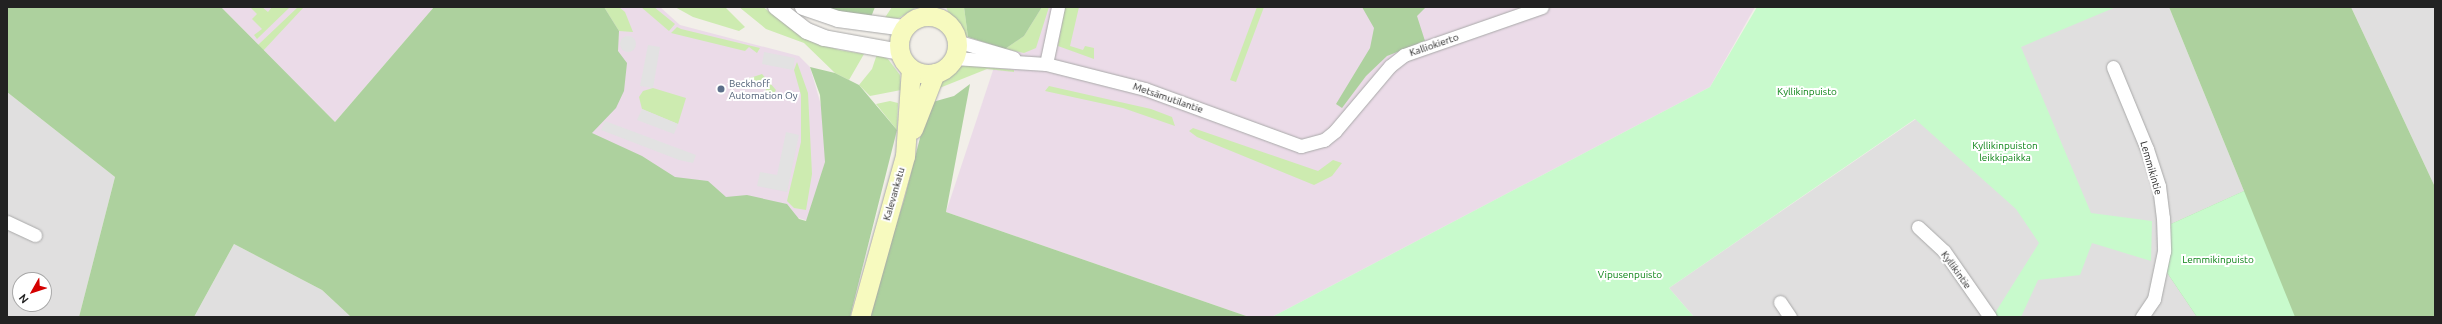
<!DOCTYPE html>
<html>
<head>
<meta charset="utf-8">
<style>
	body { margin:0 }
	#map { position:relative; width:2442px; height:324px; overflow:hidden; background:#f2efe9; font-family:Ubuntu,sans-serif }
	div>[style] { position:absolute }
	.residential>* { inset:0; background:#e0dfdf }
	.industrial>* { inset:0; background:#ebdbe8 }
	.grass>* { inset:0; background:#cdebb0 }
	.forest>* { inset:0; background:#add19e }
	.park>* { inset:0; background:#c8facc }
	.parking>* { inset:0; background:#e2e2e2 }
	.round { border-radius:50% }
	.roads { filter:drop-shadow(0 0 1px #a9a9a9) drop-shadow(0 0 1px #a9a9a9) }
	.minor>* { height:13px; margin:-6.5px; padding:0 6.5px; transform-origin:6.5px; border-radius:6.5px; background:#fff }
	.tertiary>* { height:16px; margin:-8px; padding:0 8px; transform-origin:8px; border-radius:8px; background:#fff }
	.secondary>* { height:19px; margin:-9.5px; padding:0 9.5px; transform-origin:9.5px; border-radius:9.5px; background:#f7fabf }
	.secondary>.ring { margin:-9.5px; padding:0; box-sizing:content-box; background:none; border:19px solid #f7fabf; border-radius:50% }
	.dots>* { width:11px; height:11px; translate:-50% -50%; box-sizing:border-box; border:2px solid #fff; border-radius:50% }
	span { translate:-50% -50%; white-space:nowrap; text-align:center; line-height:1.15; -webkit-text-stroke:4px #fff; paint-order:stroke }
	.street-label { font-size:10px; color:#222 }
	.service-label { font-size:10px; color:#4e5e75 }
	.left { translate:0 -50%; text-align:left }
	.park-label { font-size:10px; color:#0c8416 }
	.frame { position:absolute; inset:0; border:8px solid #222; pointer-events:none }
	.north { position:absolute; left:12px; top:272px; width:40px; height:40px; box-sizing:border-box; background:#fff; border:1px solid #a7a7a7; border-radius:50%; rotate:231deg; font-size:11px; font-weight:700; line-height:16px; text-align:center; color:#222 }
	.north::after { content:''; display:block; margin:auto; width:14px; height:18px; background:#d40000; clip-path:polygon(50% 0,100% 100%,50% 72%,0 100%) }
</style>
</head>
<body>
<div id="map">
	<div class="residential">
		<div style="clip-path:polygon(2110px 7px,2169px 7px,2244px 191px,2171px 224px,2197px 317px,1694px 317px,1669px 288px,2043px 32px)"></div>
		<div style="clip-path:polygon(2351px 7px,2435px 7px,2435px 187px)"></div>
		<div style="clip-path:polygon(evenodd,7px 92px,115px 177px,79px 317px,7px 317px,7px 92px,20px 280px,44px 280px,44px 304px,20px 304px,20px 280px)"></div>
		<div style="clip-path:polygon(234px 244px,322px 290px,351px 317px,194px 317px)"></div>
	</div>
	<div class="industrial">
		<div style="clip-path:polygon(221px 7px,434px 7px,335px 122px)"></div>
		<div style="clip-path:polygon(532px 7px,660px 7px,680px 25px,799px 56px,810px 67px,834px 150px,826px 226px,580px 155px)"></div>
		<div style="clip-path:polygon(1014px 7px,1755px 7px,1710px 87px,1272px 317px,1249px 317px,946px 212px)"></div>
	</div>
	<div class="grass">
		<div style="clip-path:polygon(250px 7px,262px 7px,268px 12px,272px 7px,290px 7px,257px 39px,254px 35px,262px 29px,252px 19px,257px 14px)"></div>
		<div style="clip-path:polygon(298px 7px,304px 7px,246px 69px,239px 63px)"></div>
		<div style="clip-path:polygon(604px 7px,619px 7px,625px 12px,633px 32px,619px 31px)"></div>
		<div style="clip-path:polygon(641px 7px,654px 7px,675px 24px,669px 31px)"></div>
		<div style="clip-path:polygon(675px 7px,725px 7px,745px 27px,739px 31px,693px 17px)"></div>
		<div style="clip-path:polygon(739px 7px,763px 7px,807px 39px,839px 50px,864px 54px,849px 80px,835px 73px,804px 43px,766px 29px)"></div>
		<div style="clip-path:polygon(892px 7px,917px 7px,899px 18px,884px 19px)"></div>
		<div style="clip-path:polygon(946px 7px,964px 7px,968px 37px,955px 27px)"></div>
		<div style="clip-path:polygon(1042px 7px,1049px 7px,1036px 48px,1024px 53px,1005px 49px,1024px 36px)"></div>
		<div style="clip-path:polygon(1065px 7px,1079px 7px,1070px 46px,1083px 50px,1085px 46px,1094px 48px,1094px 59px,1058px 46px)"></div>
		<div style="clip-path:polygon(1257px 7px,1264px 7px,1236px 82px,1230px 80px)"></div>
		<div style="clip-path:polygon(677px 27px,681px 29px,760px 48px,757px 53px,749px 47px,745px 51px,671px 33px)"></div>
		<div style="clip-path:polygon(877px 54px,888px 59px,900px 75px,901px 90px,870px 96px,859px 85px,872px 69px)"></div>
		<div style="clip-path:polygon(797px 62px,808px 93px,812px 174px,806px 210px,794px 208px,787px 201px,801px 142px,801px 95px,794px 70px)"></div>
		<div style="clip-path:polygon(964px 65px,1014px 70px,1014px 72px,987px 69px,932px 91px,936px 80px)"></div>
		<div style="clip-path:polygon(762px 74px,776px 90px,772px 97px,763px 99px,767px 86px,744px 80px)"></div>
		<div style="clip-path:polygon(1049px 86px,1151px 109px,1172px 117px,1175px 126px,1123px 108px,1045px 91px)"></div>
		<div style="clip-path:polygon(653px 88px,686px 98px,678px 124px,642px 109px,639px 97px,643px 91px)"></div>
		<div style="clip-path:polygon(890px 101px,898px 103px,897px 130px,876px 104px)"></div>
		<div style="clip-path:polygon(1193px 128px,1318px 171px,1333px 160px,1342px 163px,1332px 176px,1314px 185px,1197px 137px,1189px 131px)"></div>
	</div>
	<div class="forest">
		<div style="clip-path:polygon(7px 7px,221px 7px,335px 122px,434px 7px,604px 7px,619px 31px,618px 51px,627px 63px,624px 91px,616px 108px,592px 133px,642px 156px,675px 177px,708px 181px,726px 197px,747px 195px,787px 204px,799px 219px,806px 221px,825px 162px,820px 95px,810px 67px,835px 73px,859px 85px,897px 130px,850px 317px,351px 317px,322px 290px,234px 244px,194px 317px,79px 317px,115px 177px,7px 92px)"></div>
		<div style="clip-path:polygon(816px 7px,875px 7px,871px 17px)"></div>
		<div style="clip-path:polygon(964px 7px,1042px 7px,1024px 36px,1005px 49px,968px 37px)"></div>
		<div style="clip-path:polygon(1362px 7px,1426px 7px,1417px 16px,1425px 41px,1387px 56px,1366px 76px,1342px 108px,1336px 104px,1370px 48px,1374px 28px)"></div>
		<div style="clip-path:polygon(2169px 7px,2351px 7px,2435px 187px,2435px 317px,2197px 317px,2166px 271px,2171px 224px,2244px 191px)"></div>
		<div style="clip-path:polygon(970px 84px,946px 212px,1249px 317px,867px 317px,904px 200px,929px 103px,954px 96px)"></div>
	</div>
	<div class="park">
		<div style="clip-path:polygon(1757px 7px,2116px 7px,2021px 47px,2091px 213px,2152px 221px,2151px 261px,2092px 243px,2080px 275px,2038px 280px,2021px 317px,1998px 317px,1995px 313px,2039px 243px,2016px 209px,1915px 119px,1669px 288px,1694px 317px,1272px 317px,1710px 87px)"></div>
		<div style="clip-path:polygon(2244px 191px,2295px 317px,2197px 317px,2166px 271px,2171px 224px)"></div>
	</div>
	<div class="parking">
		<div class="round" style="left:620px;top:36px;width:16px;height:16px"></div>
		<div style="clip-path:polygon(648px 45px,660px 47px,653px 88px,640px 86px)"></div>
		<div style="clip-path:polygon(764px 52px,795px 58px,793px 70px,762px 64px)"></div>
		<div style="clip-path:polygon(642px 109px,678px 124px,674px 134px,637px 120px)"></div>
		<div style="clip-path:polygon(605px 121px,696px 155px,693px 163px,679px 160px,601px 130px)"></div>
		<div style="clip-path:polygon(786px 132px,799px 135px,787px 192px,757px 186px,760px 172px,777px 175px)"></div>
	</div>
	<div class="roads">
		<div class="minor">
			<div style="left:956px;top:41px;width:60px;rotate:16.3deg"></div>
			<div style="left:954px;top:58px;width:92px;rotate:3.7deg"></div>
			<div style="left:1046px;top:64px;width:102px;rotate:14.2deg"></div>
			<div style="left:1145px;top:89px;width:166px;rotate:20.1deg"></div>
			<div style="left:1301px;top:146px;width:24px;rotate:-15deg"></div>
			<div style="left:1324px;top:140px;width:14px;rotate:-39deg"></div>
			<div style="left:1335px;top:131px;width:85px;rotate:-49.8deg"></div>
			<div style="left:1390px;top:66px;width:18px;rotate:-38deg"></div>
			<div style="left:1404px;top:55px;width:146px;rotate:-19.2deg"></div>
			<div style="left:1046px;top:64px;width:58px;rotate:-78.1deg"></div>
			<div style="left:2113px;top:67px;width:89px;rotate:67.5deg"></div>
			<div style="left:2147px;top:149px;width:39px;rotate:72deg"></div>
			<div style="left:2159px;top:186px;width:32px;rotate:83deg"></div>
			<div style="left:2163px;top:218px;width:33px;rotate:88deg"></div>
			<div style="left:2164px;top:251px;width:49px;rotate:101.8deg"></div>
			<div style="left:2154px;top:299px;width:22px;rotate:124deg"></div>
			<div style="left:7px;top:222px;width:31px;rotate:25deg"></div>
			<div style="left:1918px;top:227px;width:35px;rotate:43deg"></div>
			<div style="left:1944px;top:251px;width:80px;rotate:55.1deg"></div>
			<div style="left:1780px;top:302px;width:18px;rotate:56deg"></div>
		</div>
		<div class="tertiary">
			<div style="left:776px;top:7px;width:39px;rotate:38deg"></div>
			<div style="left:807px;top:31px;width:18px;rotate:22deg"></div>
			<div style="left:824px;top:38px;width:77px;rotate:10.4deg"></div>
			<div style="left:803px;top:7px;width:37px;rotate:19deg"></div>
			<div style="left:838px;top:19px;width:68px;rotate:7.7deg"></div>
		</div>
		<div class="secondary">
			<div class="ring" style="left:899px;top:16px;width:39px;height:39px"></div>
			<div style="left:913px;top:129px;width:60px;rotate:-68.6deg"></div>
			<div style="left:860px;top:317px;width:167px;rotate:-74.4deg"></div>
			<div style="left:905px;top:156px;width:87px;rotate:-86.1deg"></div>
		</div>
	</div>
	<div class="dots">
		<div style="left:721px;top:89px;background:#5c6f8a"></div>
	</div>
	<div class="street-label">
		<span style="left:1434px;top:45px;rotate:-19deg">Kalliokierto</span>
		<span style="left:1168px;top:98px;rotate:19deg">Metsämutilantie</span>
		<span style="left:2151px;top:168px;rotate:74deg">Lemmikintie</span>
		<span style="left:894px;top:194px;rotate:-74deg">Kalevankatu</span>
		<span style="left:1956px;top:270px;rotate:54deg">Kyllikintie</span>
	</div>
	<div class="service-label">
		<span class="left" style="left:729px;top:89px">Beckhoff<br>Automation Oy</span>
	</div>
	<div class="park-label">
		<span style="left:1807px;top:92px">Kyllikinpuisto</span>
		<span style="left:2005px;top:151px">Kyllikinpuiston<br>leikkipaikka</span>
		<span style="left:2218px;top:260px">Lemmikinpuisto</span>
		<span style="left:1630px;top:275px">Vipusenpuisto</span>
	</div>
	<div class="frame"></div>
	<div class="north">N</div>
</div>
</body>
</html>
